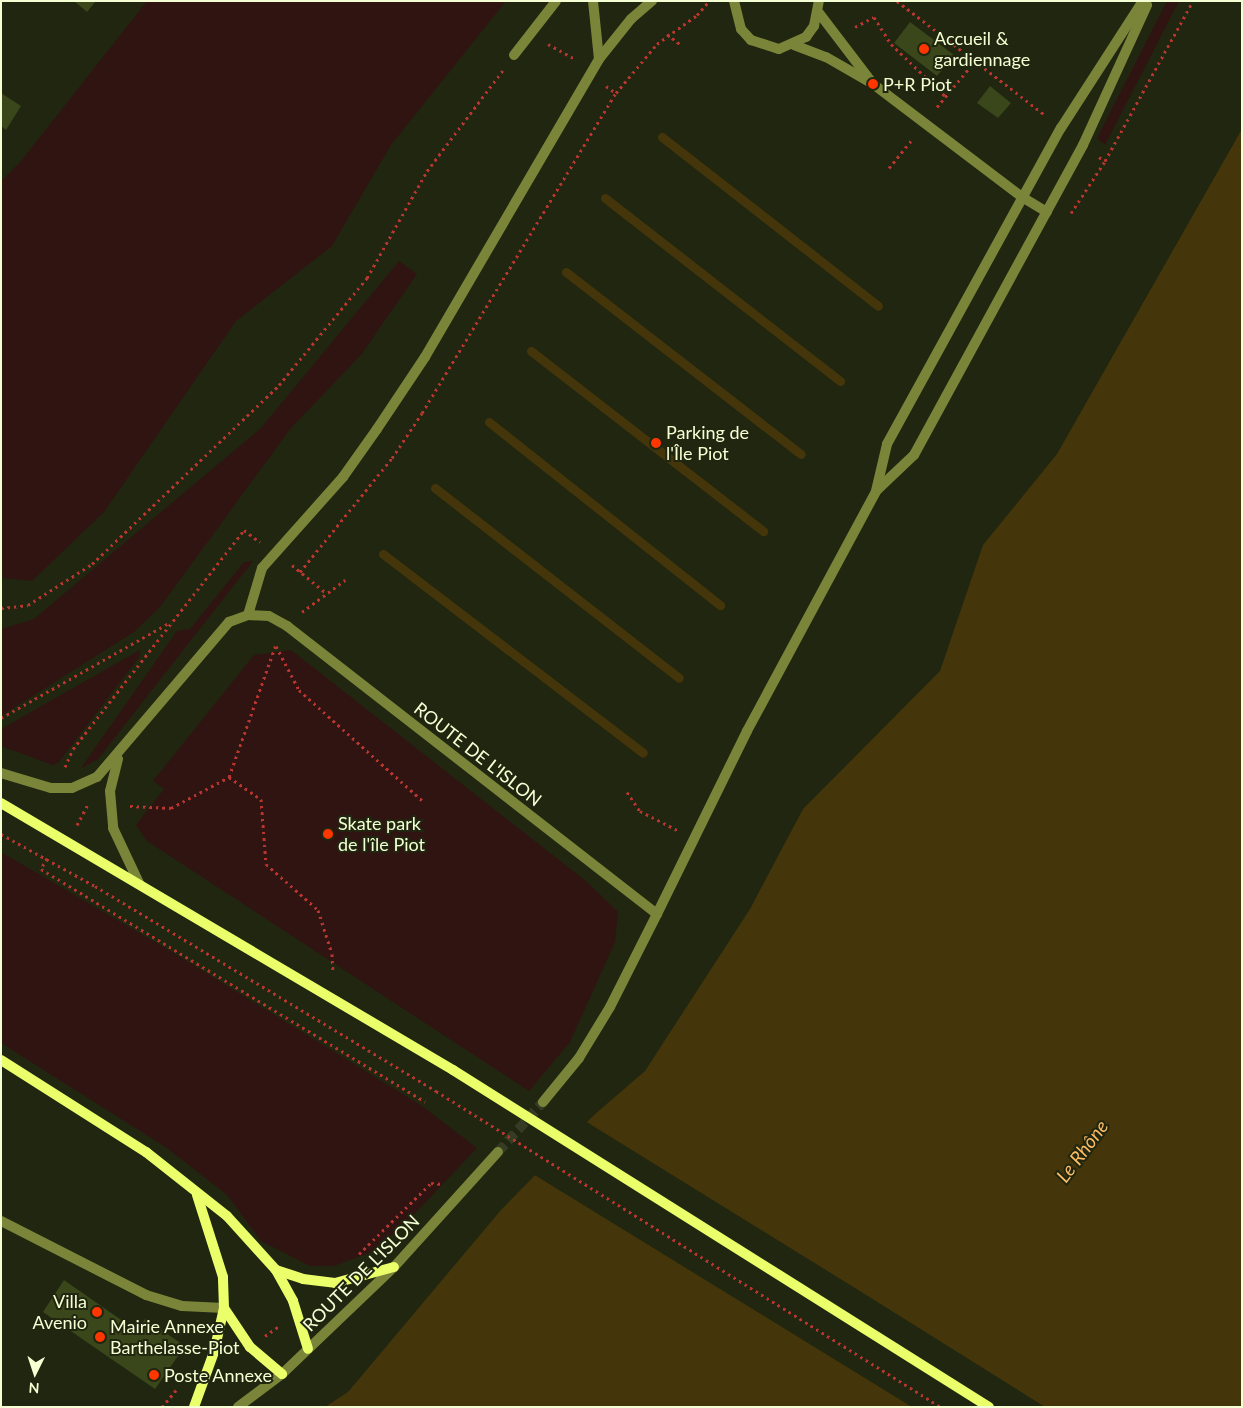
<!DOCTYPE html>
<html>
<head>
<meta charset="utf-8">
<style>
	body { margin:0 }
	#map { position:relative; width:1243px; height:1408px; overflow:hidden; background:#20260f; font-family:Lato,sans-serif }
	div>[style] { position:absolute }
	.green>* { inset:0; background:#301412 }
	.water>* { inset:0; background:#44350a }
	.pier>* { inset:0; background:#20260f }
	.stream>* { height:9px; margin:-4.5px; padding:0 4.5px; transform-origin:4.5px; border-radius:4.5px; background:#44350a }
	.building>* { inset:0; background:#39471b }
	.tertiary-tunnel>* { height:10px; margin-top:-5px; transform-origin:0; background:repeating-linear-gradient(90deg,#353c23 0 10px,transparent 0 15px) }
	.path>* { height:3px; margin-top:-1.5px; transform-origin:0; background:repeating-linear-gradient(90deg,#b8362f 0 2.5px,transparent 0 6.5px) }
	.service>* { height:10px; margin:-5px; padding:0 5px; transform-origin:5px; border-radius:5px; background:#7a853a }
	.minor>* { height:10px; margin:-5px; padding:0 5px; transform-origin:5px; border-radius:5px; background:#7a853a }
	.tertiary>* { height:10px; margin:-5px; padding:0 5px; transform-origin:5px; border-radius:5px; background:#7a853a }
	.secondary>* { height:10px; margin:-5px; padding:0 5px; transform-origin:5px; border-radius:5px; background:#ebff6b }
	.path-bridge>* { height:3px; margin-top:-1.5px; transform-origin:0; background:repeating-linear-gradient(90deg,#b8362f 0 2.5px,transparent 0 6.5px) }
	.secondary-bridge>* { height:10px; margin:-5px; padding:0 5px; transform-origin:5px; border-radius:5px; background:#ebff6b }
	.dots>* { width:14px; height:14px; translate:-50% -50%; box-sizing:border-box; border:2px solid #20260f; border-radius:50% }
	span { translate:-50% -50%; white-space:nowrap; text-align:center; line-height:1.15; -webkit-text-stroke:4px #20260f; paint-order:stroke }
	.poi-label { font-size:18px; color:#f5ffd4 }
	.left { translate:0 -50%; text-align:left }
	.right { translate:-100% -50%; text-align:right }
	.street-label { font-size:18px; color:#f5ffd4 }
	.water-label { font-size:19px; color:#ffbc62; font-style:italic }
	.frame { position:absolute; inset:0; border:2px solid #f5ffd4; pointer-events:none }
	.north { position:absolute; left:10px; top:1348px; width:50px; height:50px; -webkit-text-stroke:4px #20260f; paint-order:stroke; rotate:184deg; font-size:14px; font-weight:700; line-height:20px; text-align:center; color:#f5ffd4 }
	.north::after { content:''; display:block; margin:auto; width:18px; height:22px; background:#f5ffd4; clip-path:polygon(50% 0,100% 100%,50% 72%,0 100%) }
</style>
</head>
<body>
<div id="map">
	<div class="green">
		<div style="clip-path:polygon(147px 1px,506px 1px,391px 145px,332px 246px,236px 321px,104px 512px,32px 581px,1px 578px,1px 181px,21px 161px)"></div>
		<div style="clip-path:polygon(1167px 1px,1179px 1px,1105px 145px,1097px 138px)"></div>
		<div style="clip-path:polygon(399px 261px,417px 274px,361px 355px,291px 428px,160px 607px,134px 632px,1px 716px,1px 629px,34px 619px,261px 428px)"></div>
		<div style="clip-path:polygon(253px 561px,98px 759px,81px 768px,177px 631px,190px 629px,244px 562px)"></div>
		<div style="clip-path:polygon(140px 650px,140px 656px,58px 763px,53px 765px,1px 746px,1px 730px,8px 725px)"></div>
		<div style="clip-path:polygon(291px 650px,587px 882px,618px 912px,615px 942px,570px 1042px,529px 1091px,147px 841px,136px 825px,164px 789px,153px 781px,254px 655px)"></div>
		<div style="clip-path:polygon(1px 852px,177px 955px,422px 1106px,477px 1148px,403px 1226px,369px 1253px,334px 1266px,310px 1266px,261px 1241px,227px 1195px,167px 1148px,1px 1043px)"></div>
	</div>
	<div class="water">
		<div style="clip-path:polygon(1242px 129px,1242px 1407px,325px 1407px,348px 1392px,501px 1210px,594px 1115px,645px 1071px,750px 909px,803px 809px,940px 671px,983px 545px,1057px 454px)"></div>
	</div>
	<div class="pier">
		<div style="clip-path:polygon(585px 1121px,863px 1293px,1045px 1407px,912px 1407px,533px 1174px)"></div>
	</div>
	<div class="stream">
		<div style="left:662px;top:137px;width:274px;rotate:38deg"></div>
		<div style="left:605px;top:198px;width:298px;rotate:37.9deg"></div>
		<div style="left:566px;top:272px;width:297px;rotate:37.8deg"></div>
		<div style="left:531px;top:351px;width:294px;rotate:37.8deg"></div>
		<div style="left:489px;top:422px;width:295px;rotate:38.4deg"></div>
		<div style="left:435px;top:488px;width:309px;rotate:37.9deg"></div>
		<div style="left:383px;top:554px;width:327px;rotate:37.4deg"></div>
	</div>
	<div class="building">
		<div style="clip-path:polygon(74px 1px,96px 1px,87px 12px)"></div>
		<div style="clip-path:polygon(910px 22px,954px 55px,937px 76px,894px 43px)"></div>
		<div style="clip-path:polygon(990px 86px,1011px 103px,998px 118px,977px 103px)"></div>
		<div style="clip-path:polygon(1px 93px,21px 106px,6px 130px,1px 126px)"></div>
		<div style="clip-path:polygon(64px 1280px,137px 1331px,145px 1319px,185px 1346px,155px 1389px,43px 1312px)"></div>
	</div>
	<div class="tertiary-tunnel">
		<div style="left:498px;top:1152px;width:67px;rotate:-48deg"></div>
	</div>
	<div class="path">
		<div style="left:897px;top:1px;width:187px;rotate:37.6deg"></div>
		<div style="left:855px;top:27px;width:21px;rotate:-28deg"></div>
		<div style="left:874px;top:17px;width:32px;rotate:58deg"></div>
		<div style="left:891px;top:44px;width:76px;rotate:43.9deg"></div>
		<div style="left:667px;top:34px;width:18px;rotate:38deg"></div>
		<div style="left:548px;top:44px;width:31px;rotate:29deg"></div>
		<div style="left:606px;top:86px;width:12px;rotate:35deg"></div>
		<div style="left:937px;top:107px;width:60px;rotate:-50.4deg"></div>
		<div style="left:1099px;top:157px;width:7px;rotate:34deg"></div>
		<div style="left:1105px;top:161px;width:183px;rotate:-61.2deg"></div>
		<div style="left:889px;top:168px;width:38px;rotate:-51deg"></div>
		<div style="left:1071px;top:213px;width:62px;rotate:-56.8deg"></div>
		<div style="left:292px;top:565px;width:44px;rotate:39.5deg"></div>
		<div style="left:300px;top:572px;width:146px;rotate:-51.1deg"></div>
		<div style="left:392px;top:458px;width:54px;rotate:-56.3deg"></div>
		<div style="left:422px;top:413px;width:374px;rotate:-58.8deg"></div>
		<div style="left:616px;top:93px;width:64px;rotate:-50.1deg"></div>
		<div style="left:657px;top:44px;width:49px;rotate:-35.9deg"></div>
		<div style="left:697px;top:15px;width:18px;rotate:-49deg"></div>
		<div style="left:1px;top:608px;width:27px;rotate:-6deg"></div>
		<div style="left:28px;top:605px;width:76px;rotate:-32.6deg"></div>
		<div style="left:92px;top:564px;width:259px;rotate:-43.7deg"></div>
		<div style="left:279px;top:385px;width:139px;rotate:-50.6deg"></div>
		<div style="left:367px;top:278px;width:123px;rotate:-60.7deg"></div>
		<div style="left:427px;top:171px;width:126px;rotate:-53deg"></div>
		<div style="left:302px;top:612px;width:54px;rotate:-36.7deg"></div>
		<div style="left:276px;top:646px;width:50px;rotate:62.4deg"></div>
		<div style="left:299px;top:690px;width:168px;rotate:41.9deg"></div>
		<div style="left:1px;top:718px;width:195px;rotate:-29.5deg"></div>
		<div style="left:65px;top:767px;width:20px;rotate:-66deg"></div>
		<div style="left:73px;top:749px;width:278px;rotate:-52deg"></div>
		<div style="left:244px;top:530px;width:20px;rotate:37deg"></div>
		<div style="left:229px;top:777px;width:39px;rotate:35deg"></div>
		<div style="left:261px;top:799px;width:65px;rotate:85.6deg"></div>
		<div style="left:266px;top:864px;width:69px;rotate:41.5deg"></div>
		<div style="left:318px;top:910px;width:46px;rotate:72.3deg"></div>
		<div style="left:332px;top:954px;width:19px;rotate:87deg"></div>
		<div style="left:627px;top:792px;width:23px;rotate:56deg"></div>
		<div style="left:640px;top:811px;width:42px;rotate:27.2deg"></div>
		<div style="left:130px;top:806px;width:41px;rotate:2.8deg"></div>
		<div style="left:171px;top:808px;width:66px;rotate:-28.1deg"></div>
		<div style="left:229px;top:777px;width:141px;rotate:-70.5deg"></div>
		<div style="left:77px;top:825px;width:24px;rotate:-62deg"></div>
		<div style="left:1px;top:834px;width:107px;rotate:29deg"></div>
		<div style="left:95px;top:886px;width:398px;rotate:31deg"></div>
		<div style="left:47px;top:858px;width:13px;rotate:119deg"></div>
		<div style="left:41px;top:869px;width:449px;rotate:31.2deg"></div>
		<div style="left:359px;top:1254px;width:101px;rotate:-44.6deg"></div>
		<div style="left:431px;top:1183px;width:12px;rotate:5deg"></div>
		<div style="left:265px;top:1336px;width:19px;rotate:-35deg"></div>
		<div style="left:162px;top:1407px;width:26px;rotate:-50deg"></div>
	</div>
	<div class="service">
		<div style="left:593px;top:1px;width:58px;rotate:84.1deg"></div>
		<div style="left:734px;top:1px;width:29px;rotate:76deg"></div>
		<div style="left:741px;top:29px;width:15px;rotate:48deg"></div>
		<div style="left:751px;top:40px;width:29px;rotate:18deg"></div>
		<div style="left:779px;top:49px;width:30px;rotate:-24deg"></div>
		<div style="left:806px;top:37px;width:14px;rotate:-54deg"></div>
		<div style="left:814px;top:26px;width:25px;rotate:-79deg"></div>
		<div style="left:819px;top:13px;width:84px;rotate:52.7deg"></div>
		<div style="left:794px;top:45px;width:34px;rotate:21deg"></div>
		<div style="left:826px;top:57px;width:54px;rotate:29.9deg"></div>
		<div style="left:873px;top:84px;width:187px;rotate:37.2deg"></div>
		<div style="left:1022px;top:197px;width:29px;rotate:31deg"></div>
		<div style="left:514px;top:55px;width:68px;rotate:-52.1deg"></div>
		<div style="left:248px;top:615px;width:49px;rotate:-73.4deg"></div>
		<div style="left:262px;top:568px;width:122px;rotate:-48.3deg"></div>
		<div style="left:343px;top:477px;width:59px;rotate:-54.7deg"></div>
		<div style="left:377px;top:429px;width:87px;rotate:-56.3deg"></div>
		<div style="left:425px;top:357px;width:345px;rotate:-59.7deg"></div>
		<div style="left:599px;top:59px;width:51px;rotate:-51.3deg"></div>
		<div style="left:631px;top:19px;width:28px;rotate:-41deg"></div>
		<div style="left:1px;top:1221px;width:163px;rotate:27deg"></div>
		<div style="left:146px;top:1295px;width:38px;rotate:17deg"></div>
		<div style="left:182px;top:1306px;width:42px;rotate:2.7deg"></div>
	</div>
	<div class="minor">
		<div style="left:877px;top:490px;width:51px;rotate:-43.4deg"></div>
		<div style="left:914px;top:455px;width:353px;rotate:-61.4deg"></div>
		<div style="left:1083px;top:145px;width:154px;rotate:-65.4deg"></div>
		<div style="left:657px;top:914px;width:204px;rotate:-63.8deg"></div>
		<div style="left:747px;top:731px;width:272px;rotate:-61.7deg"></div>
		<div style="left:876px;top:491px;width:48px;rotate:-76.8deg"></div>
		<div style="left:887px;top:444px;width:361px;rotate:-61.2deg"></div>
		<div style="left:1061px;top:128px;width:151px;rotate:-57.2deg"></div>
	</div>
	<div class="tertiary">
		<div style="left:118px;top:759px;width:33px;rotate:104deg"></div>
		<div style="left:110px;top:791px;width:37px;rotate:85deg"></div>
		<div style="left:113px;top:828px;width:61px;rotate:64.7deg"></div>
		<div style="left:1px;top:773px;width:52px;rotate:16.7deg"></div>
		<div style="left:51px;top:788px;width:21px"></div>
		<div style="left:72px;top:788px;width:27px;rotate:-24deg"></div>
		<div style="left:97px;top:777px;width:204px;rotate:-49.6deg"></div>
		<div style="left:229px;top:622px;width:20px;rotate:-20deg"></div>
		<div style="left:248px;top:615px;width:21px;rotate:3deg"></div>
		<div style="left:269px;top:616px;width:21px;rotate:29deg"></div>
		<div style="left:287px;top:626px;width:469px;rotate:37.9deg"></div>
		<div style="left:657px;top:914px;width:104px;rotate:116.8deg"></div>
		<div style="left:610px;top:1007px;width:60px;rotate:121.3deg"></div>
		<div style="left:579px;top:1058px;width:57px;rotate:129.3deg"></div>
		<div style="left:238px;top:1407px;width:55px;rotate:-36.9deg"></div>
		<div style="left:282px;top:1374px;width:155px;rotate:-43.7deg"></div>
		<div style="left:394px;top:1267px;width:155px;rotate:-47.9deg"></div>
	</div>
	<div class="secondary">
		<div style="left:1px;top:803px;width:525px;rotate:30.57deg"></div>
		<div style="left:1px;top:1060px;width:172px;rotate:32.4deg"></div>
		<div style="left:146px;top:1152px;width:103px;rotate:38.3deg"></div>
		<div style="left:227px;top:1216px;width:73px;rotate:47.8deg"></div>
		<div style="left:276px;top:1270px;width:35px;rotate:61deg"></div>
		<div style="left:293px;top:1301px;width:50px;rotate:72.6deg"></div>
		<div style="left:276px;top:1270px;width:28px;rotate:18deg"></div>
		<div style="left:303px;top:1279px;width:32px;rotate:7deg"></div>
		<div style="left:335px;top:1283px;width:61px;rotate:-15.2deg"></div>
		<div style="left:224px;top:1308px;width:47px;rotate:56.3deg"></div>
		<div style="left:250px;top:1347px;width:42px;rotate:40.2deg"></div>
		<div style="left:194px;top:1407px;width:59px;rotate:-70deg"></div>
		<div style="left:214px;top:1352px;width:45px;rotate:-77.2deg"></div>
		<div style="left:224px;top:1308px;width:31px;rotate:-92deg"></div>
		<div style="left:223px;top:1277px;width:86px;rotate:-107.6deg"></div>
	</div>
	<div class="path-bridge">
		<div style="left:436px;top:1091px;width:596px;rotate:32.04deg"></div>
	</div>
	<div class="secondary-bridge">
		<div style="left:453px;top:1070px;width:633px;rotate:32.16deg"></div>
	</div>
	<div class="dots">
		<div style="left:924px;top:49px;background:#ff3600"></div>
		<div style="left:873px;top:84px;background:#ff3600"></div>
		<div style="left:656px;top:443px;background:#ff3600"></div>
		<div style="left:328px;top:834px;background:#ff3600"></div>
		<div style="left:97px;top:1312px;background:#ff3600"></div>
		<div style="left:100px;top:1337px;background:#ff3600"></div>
		<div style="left:154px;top:1375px;background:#ff3600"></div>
	</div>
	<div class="poi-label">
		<span class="left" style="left:934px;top:49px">Accueil &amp;<br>gardiennage</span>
		<span class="left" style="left:883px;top:84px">P+R Piot</span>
		<span class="left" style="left:666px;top:443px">Parking de<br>l'Île Piot</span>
		<span class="left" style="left:338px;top:834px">Skate park<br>de l'île Piot</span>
		<span class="right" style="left:87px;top:1312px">Villa<br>Avenio</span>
		<span class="left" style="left:110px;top:1337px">Mairie Annexe<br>Barthelasse-Piot</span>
		<span class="left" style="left:164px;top:1375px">Poste Annexe</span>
	</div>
	<div class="street-label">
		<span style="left:478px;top:754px;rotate:38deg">ROUTE DE L'ISLON</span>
		<span style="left:361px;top:1273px;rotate:-45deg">ROUTE DE L'ISLON</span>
	</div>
	<div class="water-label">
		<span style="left:1082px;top:1151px;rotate:-53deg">Le Rhône</span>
	</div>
	<div class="frame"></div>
	<div class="north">N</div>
</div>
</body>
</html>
